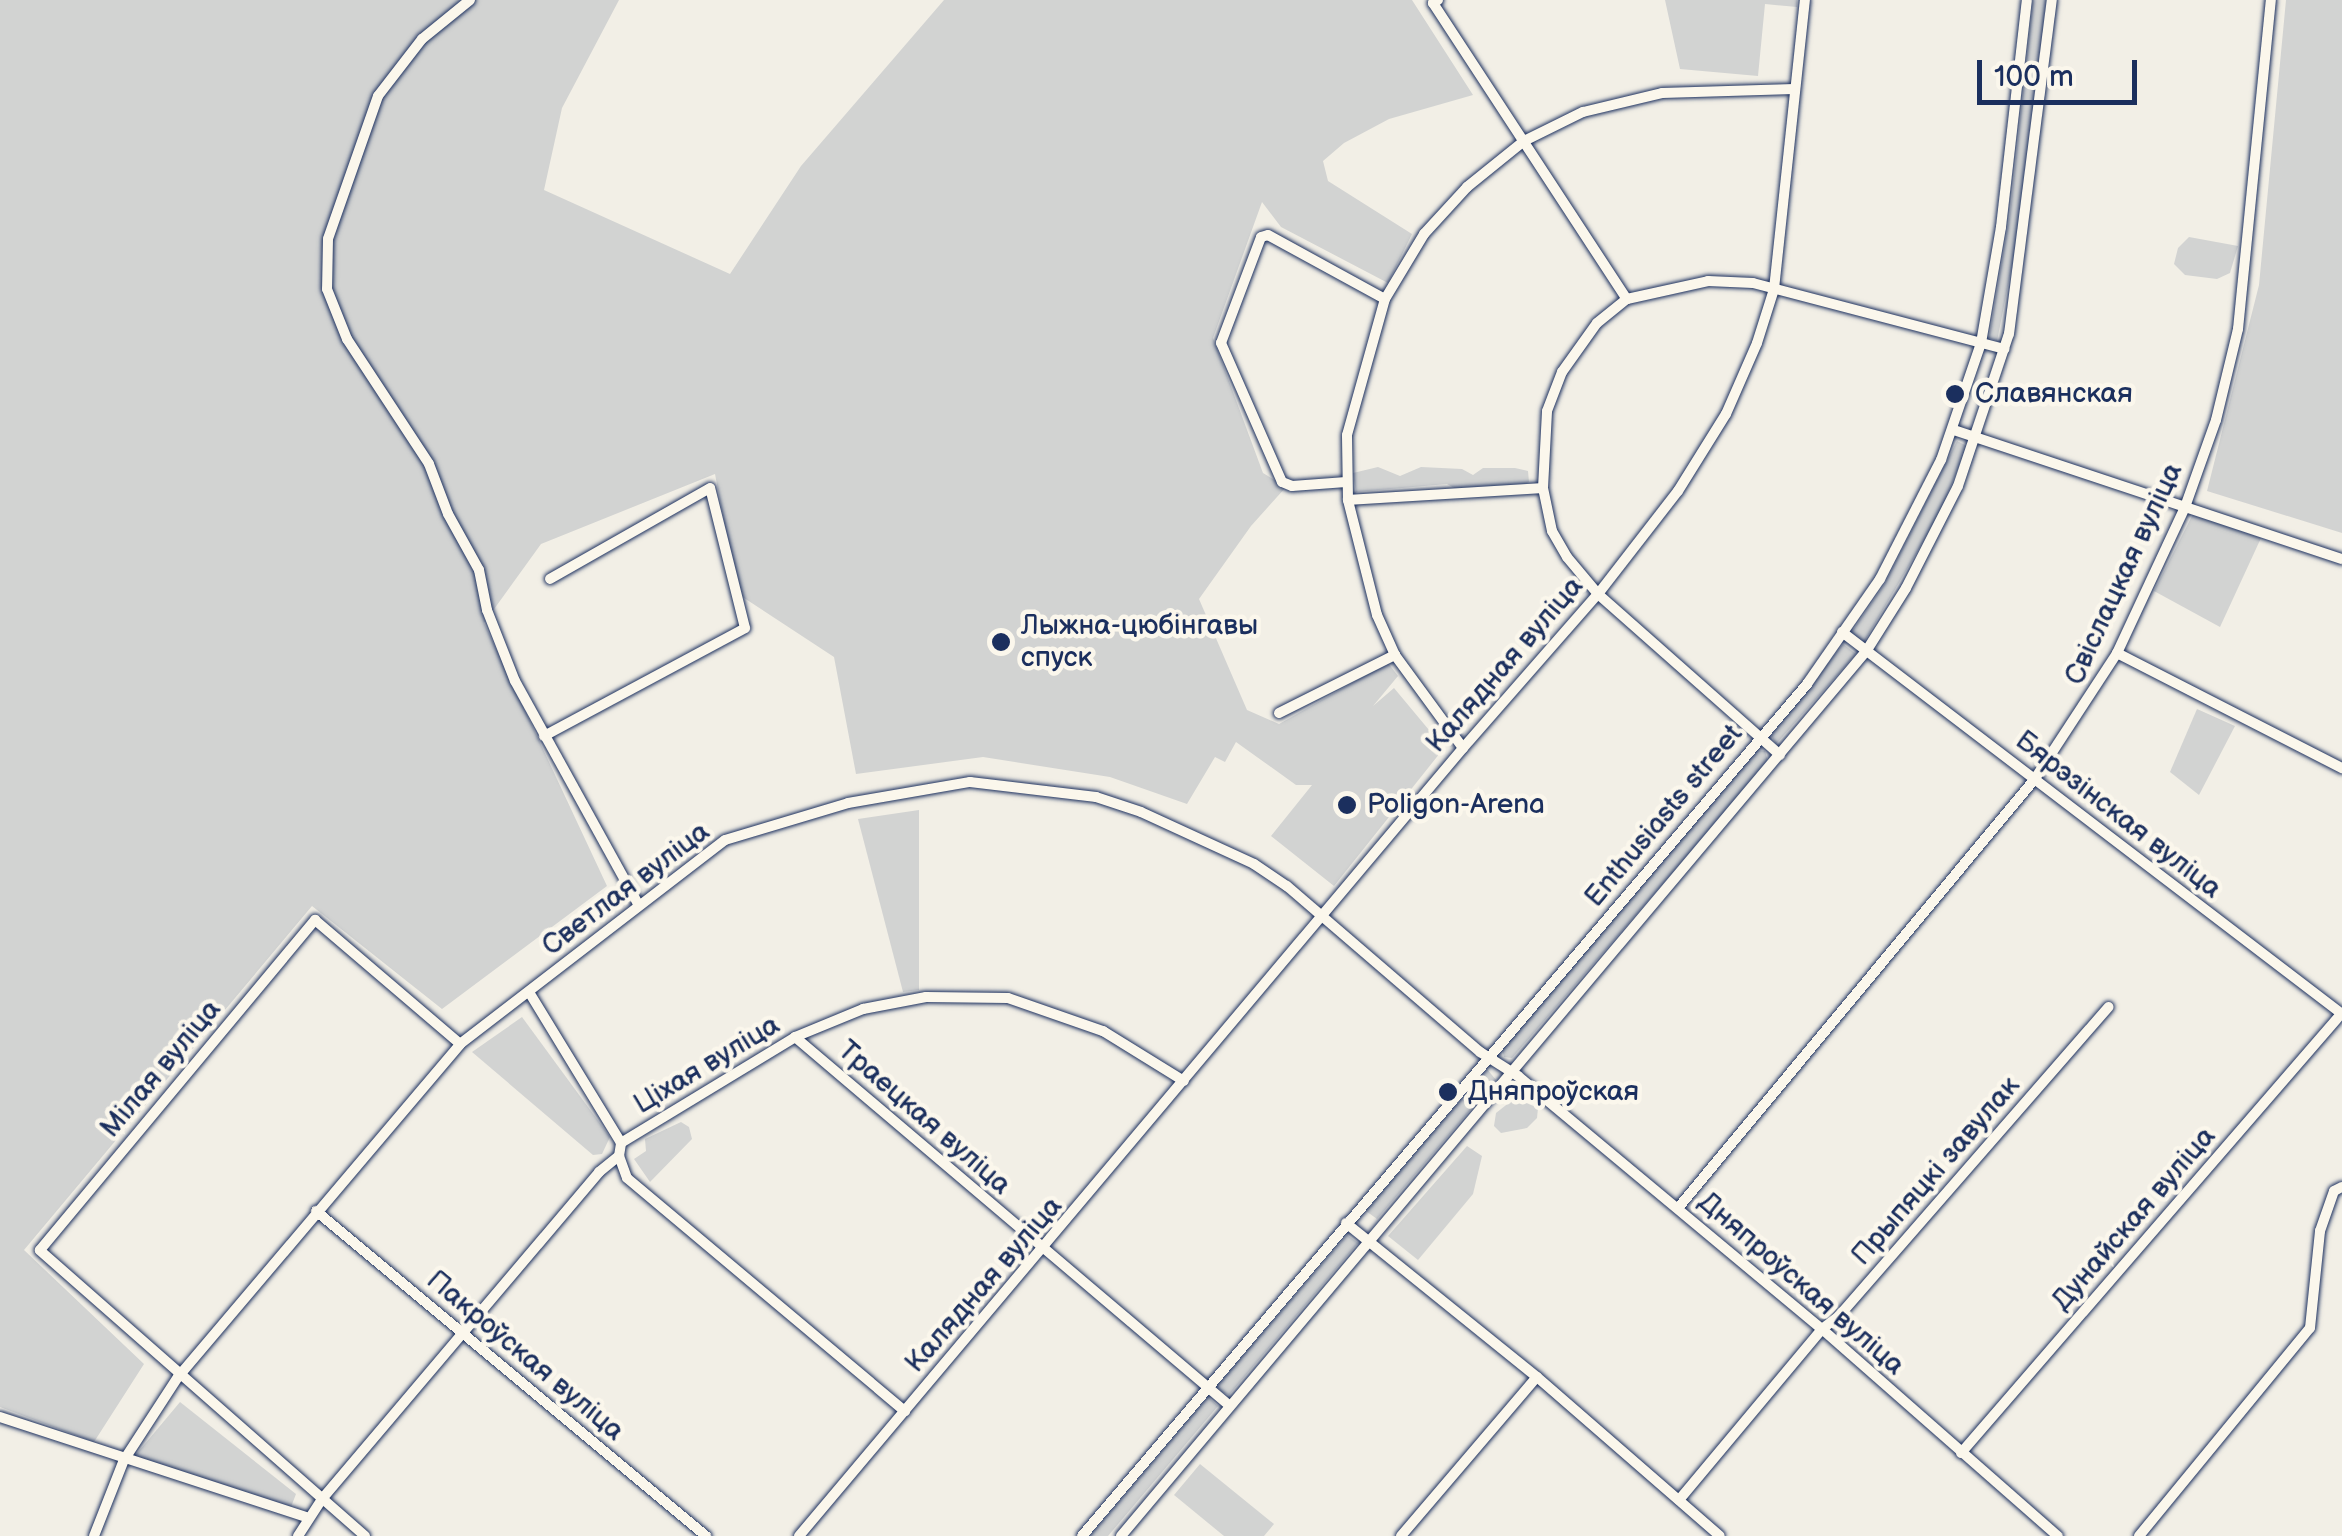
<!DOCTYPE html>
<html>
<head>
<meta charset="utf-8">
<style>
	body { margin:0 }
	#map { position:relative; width:2342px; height:1536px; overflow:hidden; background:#f2efe6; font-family:"Balsamiq Sans",sans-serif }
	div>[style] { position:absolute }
	.green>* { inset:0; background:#d2d3d2 }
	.roads { filter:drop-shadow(0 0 2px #1b2f5e) drop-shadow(0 0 2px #1b2f5e) }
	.minor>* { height:10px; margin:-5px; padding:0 5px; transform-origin:5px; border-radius:5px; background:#fbf7ec }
	.dots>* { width:28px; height:28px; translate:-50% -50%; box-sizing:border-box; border:5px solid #fbf7ec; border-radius:50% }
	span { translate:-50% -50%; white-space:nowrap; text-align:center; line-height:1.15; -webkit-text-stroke:9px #fbf7ec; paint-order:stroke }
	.poi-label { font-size:28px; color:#1b2f5e }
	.left { translate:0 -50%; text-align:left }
	.street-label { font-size:28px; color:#1b2f5e }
	.scale { position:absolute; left:1977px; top:60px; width:160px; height:45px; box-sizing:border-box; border:5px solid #1b2f5e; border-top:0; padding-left:12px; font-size:30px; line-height:35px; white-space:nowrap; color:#1b2f5e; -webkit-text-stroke:8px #fbf7ec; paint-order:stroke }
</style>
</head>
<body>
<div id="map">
	<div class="green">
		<div style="clip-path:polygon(0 0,619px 0,562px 108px,544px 190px,730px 274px,801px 166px,944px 0,1412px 0,1473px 95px,1389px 119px,1344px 143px,1323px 161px,1328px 181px,1412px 234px,1388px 283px,1281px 227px,1262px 202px,1213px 338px,1263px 473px,1286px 487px,1251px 526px,1199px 599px,1247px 710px,1279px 724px,1388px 663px,1398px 676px,1373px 706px,1394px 688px,1444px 748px,1334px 886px,1271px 836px,1312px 785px,1296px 785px,1236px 742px,1225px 762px,1215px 757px,1187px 804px,1110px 777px,983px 757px,856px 774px,834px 657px,738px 594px,715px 474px,541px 544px,484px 623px,607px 886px,442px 1009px,312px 906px,24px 1250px,144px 1364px,94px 1442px,0 1407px)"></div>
		<div style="clip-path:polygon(1665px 0,1797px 0,1797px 7px,1765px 4px,1758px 76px,1680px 69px)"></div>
		<div style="clip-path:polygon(2033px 0,2046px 0,2022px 215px,1997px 341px,1989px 338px,2010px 214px)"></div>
		<div style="clip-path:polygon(2286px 0,2342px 0,2342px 533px,2207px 491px,2259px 285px)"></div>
		<div style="clip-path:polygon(2189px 237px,2238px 246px,2230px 273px,2217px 279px,2185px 275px,2174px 264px,2178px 248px)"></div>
		<div style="clip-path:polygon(1957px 441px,1967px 446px,1940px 513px,1864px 642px,1858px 639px,1851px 633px,1884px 585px)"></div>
		<div style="clip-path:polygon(1378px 467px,1400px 476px,1421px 467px,1462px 469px,1473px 475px,1483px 468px,1515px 468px,1528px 471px,1529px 482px,1522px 486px,1456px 489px,1447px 484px,1356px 492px,1353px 473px)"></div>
		<div style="clip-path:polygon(2193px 514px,2261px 538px,2220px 627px,2154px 591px)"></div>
		<div style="clip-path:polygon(1843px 644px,1856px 654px,1776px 744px,1771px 735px)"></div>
		<div style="clip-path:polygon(2197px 709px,2235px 726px,2199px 795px,2170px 772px)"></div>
		<div style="clip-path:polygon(1757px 750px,1765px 751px,1768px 762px,1512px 1058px,1504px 1057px,1502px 1049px)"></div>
		<div style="clip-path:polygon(919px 810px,919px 990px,903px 992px,858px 819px)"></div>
		<div style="clip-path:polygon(522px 1017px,610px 1137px,602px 1154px,593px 1155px,472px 1052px)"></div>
		<div style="clip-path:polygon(1487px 1069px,1496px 1080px,1377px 1219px,1366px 1211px)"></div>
		<div style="clip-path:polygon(1515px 1098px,1538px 1108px,1537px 1118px,1527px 1128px,1501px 1133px,1494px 1126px,1496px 1113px)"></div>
		<div style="clip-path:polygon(681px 1122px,689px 1127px,692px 1139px,650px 1182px,634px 1159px,646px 1151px,645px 1139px)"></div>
		<div style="clip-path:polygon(1467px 1146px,1482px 1156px,1473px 1194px,1418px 1260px,1388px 1236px)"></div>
		<div style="clip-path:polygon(1347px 1235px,1358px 1243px,1229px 1395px,1222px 1392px,1217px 1386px)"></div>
		<div style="clip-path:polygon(1208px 1397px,1218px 1406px,1108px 1536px,1090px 1536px)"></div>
		<div style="clip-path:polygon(180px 1402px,296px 1494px,291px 1507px,134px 1457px)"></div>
		<div style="clip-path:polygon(1200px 1464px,1274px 1524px,1264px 1536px,1224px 1536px,1174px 1495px)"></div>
	</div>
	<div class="roads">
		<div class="minor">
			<div style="left:470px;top:0;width:62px;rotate:140.9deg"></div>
			<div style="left:422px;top:39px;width:72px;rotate:127.7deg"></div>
			<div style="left:378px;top:96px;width:151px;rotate:109.3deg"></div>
			<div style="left:328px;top:239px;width:50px;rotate:91.1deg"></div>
			<div style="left:327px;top:289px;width:54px;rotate:68.2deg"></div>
			<div style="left:347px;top:339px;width:149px;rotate:56.7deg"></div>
			<div style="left:429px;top:464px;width:53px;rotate:69.2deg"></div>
			<div style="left:448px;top:514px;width:64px;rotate:61deg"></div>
			<div style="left:479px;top:570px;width:41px;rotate:78.7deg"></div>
			<div style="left:487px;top:610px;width:76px;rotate:68.5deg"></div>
			<div style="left:515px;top:681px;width:255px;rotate:61.1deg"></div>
			<div style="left:1438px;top:0;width:6px;rotate:149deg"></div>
			<div style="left:1433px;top:3px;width:354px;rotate:56.8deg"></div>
			<div style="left:1954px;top:430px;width:409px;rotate:18.4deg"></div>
			<div style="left:1346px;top:482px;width:54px;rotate:175.8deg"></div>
			<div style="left:1292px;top:486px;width:11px;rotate:-158deg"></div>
			<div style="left:1282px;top:482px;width:152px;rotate:-113.7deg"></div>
			<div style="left:1221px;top:343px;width:113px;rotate:-69.3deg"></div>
			<div style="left:1261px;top:237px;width:7px;rotate:-16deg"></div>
			<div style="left:1268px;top:235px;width:133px;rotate:28.7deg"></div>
			<div style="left:1348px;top:500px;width:195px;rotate:-3.5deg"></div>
			<div style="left:1842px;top:632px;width:629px;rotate:37.38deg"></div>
			<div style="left:2117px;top:653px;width:253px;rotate:27.1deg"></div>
			<div style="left:1279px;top:713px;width:130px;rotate:-26.6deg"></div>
			<div style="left:544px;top:736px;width:228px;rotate:-28.2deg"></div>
			<div style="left:745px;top:628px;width:144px;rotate:-104deg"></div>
			<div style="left:710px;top:488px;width:184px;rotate:150.4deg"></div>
			<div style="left:1463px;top:748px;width:115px;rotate:-126.2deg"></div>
			<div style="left:1395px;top:655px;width:44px;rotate:-114.2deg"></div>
			<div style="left:1377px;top:615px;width:119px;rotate:-104.2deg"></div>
			<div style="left:1348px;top:500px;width:65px;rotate:-90.9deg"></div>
			<div style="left:1347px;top:435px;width:141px;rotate:-74.4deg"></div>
			<div style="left:1385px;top:299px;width:76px;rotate:-59deg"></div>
			<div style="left:1424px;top:234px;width:64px;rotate:-47.5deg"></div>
			<div style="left:1467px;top:187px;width:73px;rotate:-38.9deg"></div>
			<div style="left:1524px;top:141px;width:66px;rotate:-26.2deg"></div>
			<div style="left:1583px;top:112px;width:81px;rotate:-13.5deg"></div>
			<div style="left:1662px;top:93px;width:132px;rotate:-1.7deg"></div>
			<div style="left:1780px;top:755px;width:243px;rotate:-138.5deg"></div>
			<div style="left:1598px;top:594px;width:48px;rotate:-130deg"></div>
			<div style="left:1567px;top:557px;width:30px;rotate:-120deg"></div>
			<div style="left:1552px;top:531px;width:44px;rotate:-101.8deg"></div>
			<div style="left:1543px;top:488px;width:77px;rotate:-87deg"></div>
			<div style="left:1547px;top:411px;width:42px;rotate:-69deg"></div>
			<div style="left:1562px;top:372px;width:60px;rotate:-54.5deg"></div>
			<div style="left:1597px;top:323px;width:38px;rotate:-39deg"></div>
			<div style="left:1627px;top:299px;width:83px;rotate:-12.5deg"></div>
			<div style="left:1708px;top:281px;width:45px;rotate:2.5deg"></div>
			<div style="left:1753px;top:283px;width:260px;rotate:14.7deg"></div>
			<div style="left:529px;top:992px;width:177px;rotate:58.6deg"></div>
			<div style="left:795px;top:1037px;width:570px;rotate:40.31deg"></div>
			<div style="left:619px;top:1156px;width:23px;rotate:70deg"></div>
			<div style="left:627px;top:1178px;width:363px;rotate:40deg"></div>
			<div style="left:1678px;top:1208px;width:557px;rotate:-50.25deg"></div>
			<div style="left:2034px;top:780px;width:152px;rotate:-56.8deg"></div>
			<div style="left:2117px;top:653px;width:161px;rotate:-65deg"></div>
			<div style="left:2185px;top:507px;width:92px;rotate:-70.4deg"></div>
			<div style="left:2216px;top:420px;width:94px;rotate:-76.4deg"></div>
			<div style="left:2238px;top:329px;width:331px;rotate:-84.3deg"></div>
			<div style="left:316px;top:1211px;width:508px;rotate:39.81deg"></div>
			<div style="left:1346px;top:1223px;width:245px;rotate:38.9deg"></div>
			<div style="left:1537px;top:1377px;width:242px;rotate:41deg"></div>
			<div style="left:0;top:1417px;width:322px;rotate:18.1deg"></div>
			<div style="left:1961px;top:1453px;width:581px;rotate:-49.12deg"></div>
			<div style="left:1679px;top:1500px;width:223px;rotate:-50.1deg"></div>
			<div style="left:1822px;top:1329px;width:21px;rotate:-37deg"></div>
			<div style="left:1839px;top:1316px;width:410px;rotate:-48.9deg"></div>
			<div style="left:94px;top:1536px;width:82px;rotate:-68.5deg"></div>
			<div style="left:124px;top:1460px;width:99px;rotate:-57deg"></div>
			<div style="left:178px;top:1377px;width:436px;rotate:-49.7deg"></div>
			<div style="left:460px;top:1044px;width:334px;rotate:-37.6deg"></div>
			<div style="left:725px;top:840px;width:128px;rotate:-16.7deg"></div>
			<div style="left:848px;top:803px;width:124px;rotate:-9.8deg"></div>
			<div style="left:970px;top:782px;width:127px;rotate:6.8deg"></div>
			<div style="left:1096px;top:797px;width:47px;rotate:18.4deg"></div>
			<div style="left:1141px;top:812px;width:124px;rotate:24.7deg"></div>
			<div style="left:1254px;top:864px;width:40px;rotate:34deg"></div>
			<div style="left:1287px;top:886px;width:255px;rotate:40.7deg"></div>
			<div style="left:1480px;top:1052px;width:45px;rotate:32.3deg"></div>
			<div style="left:1518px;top:1076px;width:396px;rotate:39.8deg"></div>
			<div style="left:1822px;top:1329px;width:314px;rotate:41.3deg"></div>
			<div style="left:298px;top:1536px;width:44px;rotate:-57deg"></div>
			<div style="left:322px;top:1499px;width:429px;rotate:-49.7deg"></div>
			<div style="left:599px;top:1172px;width:26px;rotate:-39deg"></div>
			<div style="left:619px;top:1156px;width:13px;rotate:-81deg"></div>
			<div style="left:621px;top:1143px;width:204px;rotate:-31.3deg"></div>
			<div style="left:795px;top:1037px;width:74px;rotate:-22.4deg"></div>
			<div style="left:863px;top:1009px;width:64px;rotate:-10.8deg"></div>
			<div style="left:926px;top:997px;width:82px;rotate:0.7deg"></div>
			<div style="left:1008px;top:998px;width:101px;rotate:19.2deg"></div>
			<div style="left:1103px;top:1031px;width:95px;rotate:31.7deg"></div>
			<div style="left:365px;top:1536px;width:433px;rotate:-138.7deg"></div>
			<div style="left:40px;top:1250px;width:430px;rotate:-50.2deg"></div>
			<div style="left:315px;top:920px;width:191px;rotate:40.5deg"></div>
			<div style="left:799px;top:1536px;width:1030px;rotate:-49.88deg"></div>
			<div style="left:1463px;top:748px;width:205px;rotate:-48.8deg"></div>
			<div style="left:1598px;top:594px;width:130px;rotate:-52.2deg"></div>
			<div style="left:1678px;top:491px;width:91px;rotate:-58.1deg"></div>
			<div style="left:1726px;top:414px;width:77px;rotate:-66.4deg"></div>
			<div style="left:1757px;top:343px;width:57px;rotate:-72.5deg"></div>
			<div style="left:1774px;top:289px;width:291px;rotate:-83.9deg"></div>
			<div style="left:1082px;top:1536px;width:1119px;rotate:-49.6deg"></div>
			<div style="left:1807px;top:684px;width:128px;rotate:-55.2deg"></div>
			<div style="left:1880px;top:579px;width:134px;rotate:-62.9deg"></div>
			<div style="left:1941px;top:460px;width:124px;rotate:-71.1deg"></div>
			<div style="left:1981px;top:343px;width:118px;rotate:-80.2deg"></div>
			<div style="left:2001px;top:227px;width:228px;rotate:-83.5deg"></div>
			<div style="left:1121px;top:1536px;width:1158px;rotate:-49.9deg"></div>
			<div style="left:1867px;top:650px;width:73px;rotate:-57.8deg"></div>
			<div style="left:1906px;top:588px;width:114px;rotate:-63deg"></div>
			<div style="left:1958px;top:486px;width:160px;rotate:-71.5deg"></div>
			<div style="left:2009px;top:334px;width:337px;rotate:-82.7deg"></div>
			<div style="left:1401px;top:1536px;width:209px;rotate:-49.5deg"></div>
			<div style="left:2139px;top:1536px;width:269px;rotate:-50.6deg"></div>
			<div style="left:2310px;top:1328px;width:98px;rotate:-84.1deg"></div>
			<div style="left:2320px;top:1231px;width:42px;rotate:-70.7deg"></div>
			<div style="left:2334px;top:1191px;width:9px;rotate:-27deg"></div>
		</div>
	</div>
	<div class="dots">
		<div style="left:1955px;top:394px;background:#1b2f5e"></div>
		<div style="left:1001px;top:642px;background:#1b2f5e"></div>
		<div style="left:1347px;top:805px;background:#1b2f5e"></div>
		<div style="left:1448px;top:1092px;background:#1b2f5e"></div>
	</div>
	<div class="poi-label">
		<span class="left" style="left:1975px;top:394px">Славянская</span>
		<span class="left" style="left:1021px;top:642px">Лыжна-цюбінгавы<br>спуск</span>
		<span class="left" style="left:1367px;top:805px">Poligon-Arena</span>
		<span class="left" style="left:1468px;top:1092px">Дняпроўская</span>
	</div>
	<div class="street-label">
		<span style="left:2124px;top:574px;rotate:-65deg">Свіслацкая вуліца</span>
		<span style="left:1505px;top:665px;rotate:-49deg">Калядная вуліца</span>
		<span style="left:2118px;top:815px;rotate:38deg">Бярэзінская вуліца</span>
		<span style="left:1664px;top:816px;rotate:-50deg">Enthusiasts street</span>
		<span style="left:626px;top:889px;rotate:-37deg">Светлая вуліца</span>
		<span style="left:707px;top:1065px;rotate:-31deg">Ціхая вуліца</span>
		<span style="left:161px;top:1069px;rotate:-50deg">Мілая вуліца</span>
		<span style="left:924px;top:1118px;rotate:41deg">Траецкая вуліца</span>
		<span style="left:1936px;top:1171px;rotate:-49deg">Прыпяцкі завулак</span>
		<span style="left:2134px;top:1219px;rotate:-49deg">Дунайская вуліца</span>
		<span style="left:1801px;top:1284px;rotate:41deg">Дняпроўская вуліца</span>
		<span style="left:984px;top:1285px;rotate:-49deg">Калядная вуліца</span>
		<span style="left:525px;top:1356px;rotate:40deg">Пакроўская вуліца</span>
	</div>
	<div class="scale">100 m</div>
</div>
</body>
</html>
